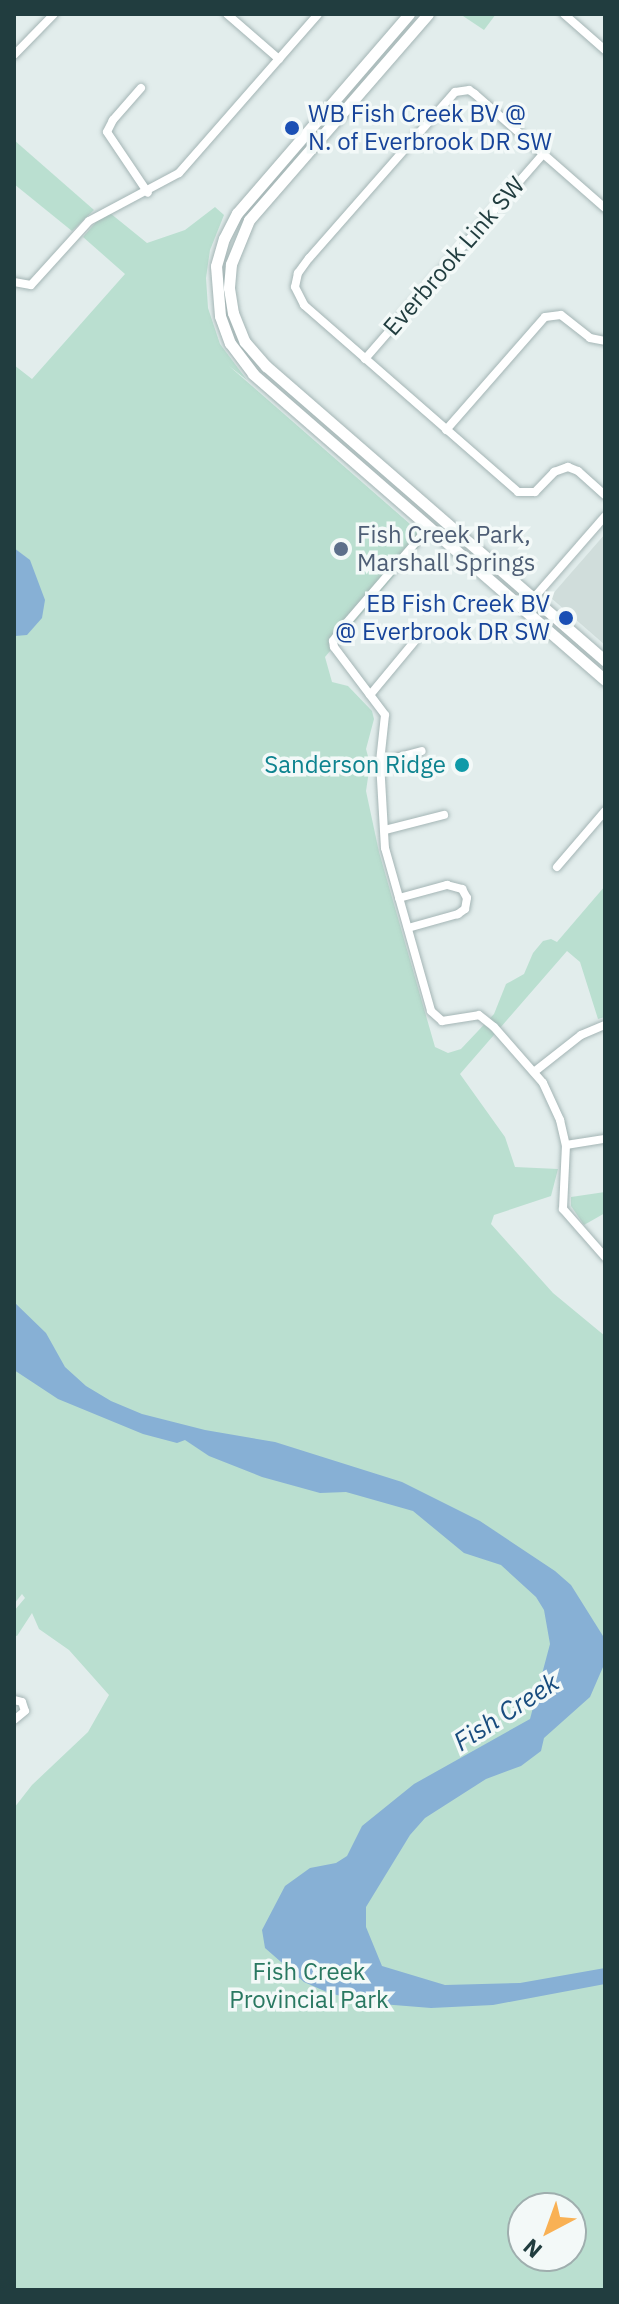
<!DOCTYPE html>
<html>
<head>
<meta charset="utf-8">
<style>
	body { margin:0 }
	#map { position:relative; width:619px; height:2304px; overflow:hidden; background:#e2edec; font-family:"IBM Plex Sans",sans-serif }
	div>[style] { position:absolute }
	.built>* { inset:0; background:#d0dddb }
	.green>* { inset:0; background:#badfd0 }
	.water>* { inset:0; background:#87b0d5 }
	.roads { filter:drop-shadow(0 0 2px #a4b5b5) drop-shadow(0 0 2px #a4b5b5) }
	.street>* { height:8px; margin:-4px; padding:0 4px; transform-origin:4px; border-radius:4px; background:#fff }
	.secondary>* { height:11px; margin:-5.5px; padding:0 5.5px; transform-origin:5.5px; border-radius:5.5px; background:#fff }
	.dots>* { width:22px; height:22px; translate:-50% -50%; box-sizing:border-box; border:4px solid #f3f9f8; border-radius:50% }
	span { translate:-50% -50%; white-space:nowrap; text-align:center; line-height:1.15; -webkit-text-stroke:7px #f3f9f8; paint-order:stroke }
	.transit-label { font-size:24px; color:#164399 }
	.left { translate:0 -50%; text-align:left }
	.right { translate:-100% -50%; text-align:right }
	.street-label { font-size:24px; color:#213d3f }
	.service-label { font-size:24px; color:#4e5e75 }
	.culture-label { font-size:24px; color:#0d838f }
	.park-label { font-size:24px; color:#297861 }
	.water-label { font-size:26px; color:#184c7e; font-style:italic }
	.frame { position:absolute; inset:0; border:16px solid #213d3f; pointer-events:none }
	.north { position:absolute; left:507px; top:2192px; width:80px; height:80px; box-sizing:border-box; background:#f3f9f8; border:2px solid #9faeae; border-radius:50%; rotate:221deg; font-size:22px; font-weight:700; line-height:32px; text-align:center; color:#213d3f }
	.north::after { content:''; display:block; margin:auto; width:28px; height:36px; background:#f9b154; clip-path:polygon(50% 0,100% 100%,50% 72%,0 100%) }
</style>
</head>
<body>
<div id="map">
	<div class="built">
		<div style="clip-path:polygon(605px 534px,605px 645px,550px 597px)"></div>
	</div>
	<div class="green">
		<div style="clip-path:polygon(460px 14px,496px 14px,484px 30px)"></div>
		<div style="clip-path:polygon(14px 140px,94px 210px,72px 231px,14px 184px)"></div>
		<div style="clip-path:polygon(evenodd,215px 207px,224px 215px,210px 250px,206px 278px,208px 308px,220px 344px,247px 380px,229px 366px,426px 538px,325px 657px,332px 682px,348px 686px,372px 711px,374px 719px,366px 749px,370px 764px,366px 791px,379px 852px,435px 1047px,448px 1053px,461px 1049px,494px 1014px,506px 984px,524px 974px,533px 953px,543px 941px,551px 939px,557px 942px,605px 886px,605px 1017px,598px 1019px,580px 962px,567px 951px,460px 1074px,505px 1137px,515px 1167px,558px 1169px,551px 1196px,494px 1215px,491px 1224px,553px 1293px,605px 1336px,605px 2290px,14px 2290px,14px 1808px,32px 1785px,88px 1732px,109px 1695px,69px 1650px,39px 1629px,32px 1613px,17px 1636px,14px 1635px,14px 1611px,25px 1598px,22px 1594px,14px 1604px,14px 365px,32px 379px,125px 274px,83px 237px,97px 221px,110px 213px,147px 243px,185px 230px,215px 207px,523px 2208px,571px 2208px,571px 2256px,523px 2256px,523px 2208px)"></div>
		<div style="clip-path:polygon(605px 1192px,605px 1213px,584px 1225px,571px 1206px,571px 1197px)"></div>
	</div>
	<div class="water">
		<div style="clip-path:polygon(14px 548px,30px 560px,45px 600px,42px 618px,27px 635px,15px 636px)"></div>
		<div style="clip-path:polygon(14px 1302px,46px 1333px,65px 1367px,86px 1386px,111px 1401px,142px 1414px,205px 1430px,275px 1442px,402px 1482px,480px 1521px,555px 1571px,571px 1585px,603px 1636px,603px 1667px,590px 1697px,544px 1738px,541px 1751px,521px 1766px,486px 1779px,425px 1818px,410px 1835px,366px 1907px,366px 1927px,382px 1966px,445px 1985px,520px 1983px,605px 1968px,605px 1984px,493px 2005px,431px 2008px,369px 2003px,329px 1993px,304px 1982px,265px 1948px,262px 1930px,285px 1886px,310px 1868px,336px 1863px,347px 1856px,362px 1826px,414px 1784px,530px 1719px,550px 1644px,544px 1610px,536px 1597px,501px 1565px,464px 1553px,413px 1511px,346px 1492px,320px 1493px,262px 1477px,209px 1456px,185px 1440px,177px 1443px,143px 1434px,58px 1399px,14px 1370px)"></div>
	</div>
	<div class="roads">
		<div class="street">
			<div style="left:227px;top:14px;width:69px;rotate:40.9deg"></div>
			<div style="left:564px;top:14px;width:55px;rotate:41.3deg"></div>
			<div style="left:14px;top:55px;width:57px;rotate:-45.7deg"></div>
			<div style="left:141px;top:88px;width:43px;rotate:131.2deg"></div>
			<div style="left:113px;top:120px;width:13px;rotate:117deg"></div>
			<div style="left:107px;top:132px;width:73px;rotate:56.1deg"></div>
			<div style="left:605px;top:208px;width:173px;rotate:-138.8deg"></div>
			<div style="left:475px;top:94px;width:7px;rotate:-146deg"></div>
			<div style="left:469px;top:90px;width:14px;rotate:172deg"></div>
			<div style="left:455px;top:92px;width:221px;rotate:131.3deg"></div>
			<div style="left:309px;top:258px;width:19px;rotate:126deg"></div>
			<div style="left:298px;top:273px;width:14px;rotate:102deg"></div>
			<div style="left:295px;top:287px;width:20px;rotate:63deg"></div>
			<div style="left:304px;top:305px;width:284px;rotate:41.1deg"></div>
			<div style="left:518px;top:492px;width:17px"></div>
			<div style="left:535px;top:492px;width:28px;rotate:-46deg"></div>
			<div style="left:554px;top:472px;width:15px;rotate:-20deg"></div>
			<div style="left:568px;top:467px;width:11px;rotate:22deg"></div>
			<div style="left:578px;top:471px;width:36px;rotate:42deg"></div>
			<div style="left:14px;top:282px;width:17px;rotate:10deg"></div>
			<div style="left:31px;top:285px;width:86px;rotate:-47.8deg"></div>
			<div style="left:89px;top:221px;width:102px;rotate:-28.1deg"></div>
			<div style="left:179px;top:173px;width:211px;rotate:-48.8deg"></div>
			<div style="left:365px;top:359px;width:271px;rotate:-49deg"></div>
			<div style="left:446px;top:430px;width:150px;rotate:-48.8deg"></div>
			<div style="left:545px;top:317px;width:16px;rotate:-7deg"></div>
			<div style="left:561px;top:315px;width:37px;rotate:38deg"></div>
			<div style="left:590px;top:338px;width:15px;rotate:11deg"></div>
			<div style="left:429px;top:527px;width:132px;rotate:130.7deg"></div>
			<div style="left:343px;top:627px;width:17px;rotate:126deg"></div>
			<div style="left:333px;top:641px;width:6px;rotate:81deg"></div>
			<div style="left:334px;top:647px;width:85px;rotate:53.1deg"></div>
			<div style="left:385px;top:715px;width:47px;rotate:96.1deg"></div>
			<div style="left:380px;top:762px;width:86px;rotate:86.7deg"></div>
			<div style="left:385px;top:848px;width:169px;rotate:74.2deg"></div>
			<div style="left:431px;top:1011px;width:15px;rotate:42deg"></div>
			<div style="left:442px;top:1021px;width:37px;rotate:-9deg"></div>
			<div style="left:479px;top:1015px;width:19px;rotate:39deg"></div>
			<div style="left:494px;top:1027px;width:74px;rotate:48.8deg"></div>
			<div style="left:543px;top:1083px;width:41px;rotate:65.3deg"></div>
			<div style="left:560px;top:1120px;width:26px;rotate:77deg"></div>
			<div style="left:566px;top:1145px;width:64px;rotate:92.7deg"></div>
			<div style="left:563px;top:1209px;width:64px;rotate:48.8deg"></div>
			<div style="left:524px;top:609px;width:123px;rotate:-48.9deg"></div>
			<div style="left:370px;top:695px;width:69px;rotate:-50.3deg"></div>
			<div style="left:380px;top:762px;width:43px;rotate:-14.7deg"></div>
			<div style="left:385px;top:830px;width:61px;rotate:-14.3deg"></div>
			<div style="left:557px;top:867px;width:74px;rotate:-49.4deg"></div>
			<div style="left:399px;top:898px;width:50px;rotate:-15.2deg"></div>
			<div style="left:447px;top:885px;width:16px;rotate:15deg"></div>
			<div style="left:462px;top:889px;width:10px;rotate:61deg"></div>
			<div style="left:467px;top:898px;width:11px;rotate:100deg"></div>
			<div style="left:465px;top:909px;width:9px;rotate:144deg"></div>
			<div style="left:458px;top:914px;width:52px;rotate:164.4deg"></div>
			<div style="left:534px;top:1072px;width:60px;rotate:-38.2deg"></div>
			<div style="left:581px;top:1035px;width:26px;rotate:-23deg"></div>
			<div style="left:566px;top:1145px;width:39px;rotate:-9deg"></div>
			<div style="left:14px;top:1700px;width:8px;rotate:14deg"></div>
			<div style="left:22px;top:1702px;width:9px;rotate:72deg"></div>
			<div style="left:25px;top:1711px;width:14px;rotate:141deg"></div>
		</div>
		<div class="secondary">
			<div style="left:409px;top:14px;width:263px;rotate:130.8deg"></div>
			<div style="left:237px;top:213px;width:28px;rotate:117deg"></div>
			<div style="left:224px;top:238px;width:29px;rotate:106deg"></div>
			<div style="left:216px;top:266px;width:50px;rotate:85.4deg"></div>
			<div style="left:220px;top:316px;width:29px;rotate:70deg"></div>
			<div style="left:230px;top:343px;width:39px;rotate:53deg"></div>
			<div style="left:253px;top:374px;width:466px;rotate:41deg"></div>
			<div style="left:428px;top:14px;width:273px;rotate:131deg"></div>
			<div style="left:249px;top:220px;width:48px;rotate:112.2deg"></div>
			<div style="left:231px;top:264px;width:24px;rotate:95deg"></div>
			<div style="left:229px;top:288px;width:25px;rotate:81deg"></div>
			<div style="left:233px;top:313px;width:31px;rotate:68deg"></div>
			<div style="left:245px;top:342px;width:32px;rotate:49deg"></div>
			<div style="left:266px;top:366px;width:449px;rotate:41deg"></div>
		</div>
	</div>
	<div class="dots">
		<div style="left:292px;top:128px;background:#1a4fb4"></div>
		<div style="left:341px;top:549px;background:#5c6f8a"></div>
		<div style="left:566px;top:618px;background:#1a4fb4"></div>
		<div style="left:462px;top:765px;background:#0f9aa8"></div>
	</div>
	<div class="transit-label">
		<span class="left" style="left:308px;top:128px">WB Fish Creek BV @<br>N. of Everbrook DR SW</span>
		<span class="right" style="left:550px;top:618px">EB Fish Creek BV<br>@ Everbrook DR SW</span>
	</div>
	<div class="street-label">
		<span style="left:454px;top:256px;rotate:-49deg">Everbrook Link SW</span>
	</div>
	<div class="service-label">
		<span class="left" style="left:357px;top:549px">Fish Creek Park,<br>Marshall Springs</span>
	</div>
	<div class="culture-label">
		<span class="right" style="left:446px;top:765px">Sanderson Ridge</span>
	</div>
	<div class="park-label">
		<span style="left:309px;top:1986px">Fish Creek<br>Provincial Park</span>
	</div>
	<div class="water-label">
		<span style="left:506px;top:1712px;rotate:-33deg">Fish Creek</span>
	</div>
	<div class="frame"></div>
	<div class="north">N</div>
</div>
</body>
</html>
